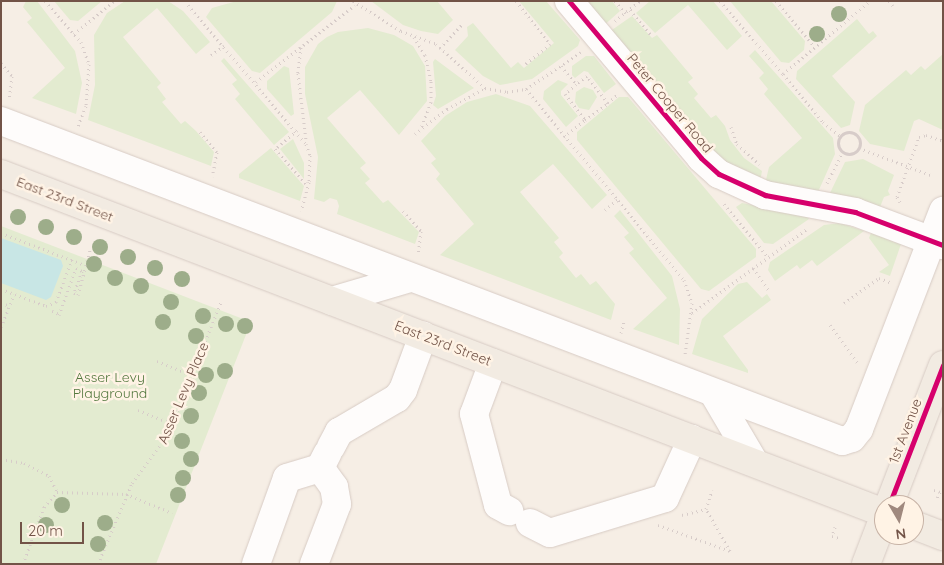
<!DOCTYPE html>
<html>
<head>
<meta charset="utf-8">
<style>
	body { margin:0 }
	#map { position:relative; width:944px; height:565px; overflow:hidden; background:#f6eee5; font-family:Quicksand,sans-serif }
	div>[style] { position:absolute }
	.green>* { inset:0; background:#e3ebd0 }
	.water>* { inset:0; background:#c8e6e5 }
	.path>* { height:3px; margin-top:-1.5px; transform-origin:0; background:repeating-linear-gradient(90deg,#d7ccc9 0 1px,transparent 0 5px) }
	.path>.ring { margin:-1.5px; padding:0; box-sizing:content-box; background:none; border:3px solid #d7ccc9; border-radius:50% }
	.roads { filter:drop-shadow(0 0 1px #d7cbc4) drop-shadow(0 0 1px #d7cbc4) }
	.minor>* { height:28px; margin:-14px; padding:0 14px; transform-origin:14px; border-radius:14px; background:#fefcfb }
	.major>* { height:28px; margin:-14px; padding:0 14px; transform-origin:14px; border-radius:14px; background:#f2ebe2 }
	.cycleway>* { height:5px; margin:-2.5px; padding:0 2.5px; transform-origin:2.5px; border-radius:2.5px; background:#d6006c }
	.trees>* { width:16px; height:16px; margin:-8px; border-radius:50%; background:#9dad8a }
	span { translate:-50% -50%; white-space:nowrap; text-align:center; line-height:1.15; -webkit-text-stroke:5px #fff3e5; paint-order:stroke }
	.street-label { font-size:14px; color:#725347 }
	.park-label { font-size:14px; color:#54783f }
	.frame { position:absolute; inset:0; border:2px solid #725347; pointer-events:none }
	.north { position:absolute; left:874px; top:495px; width:50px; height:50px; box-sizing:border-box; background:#fff3e5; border:1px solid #c7b3a6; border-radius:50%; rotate:172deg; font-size:14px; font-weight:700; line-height:20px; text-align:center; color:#725347 }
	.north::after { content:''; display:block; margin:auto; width:18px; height:22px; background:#a0897e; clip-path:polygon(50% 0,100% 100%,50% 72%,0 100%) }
	.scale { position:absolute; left:20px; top:522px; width:64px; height:22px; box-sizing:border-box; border:2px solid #725347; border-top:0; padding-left:6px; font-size:15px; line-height:18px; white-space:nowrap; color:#725347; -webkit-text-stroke:4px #fff3e5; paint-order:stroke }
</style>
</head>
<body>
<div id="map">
	<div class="green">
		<div style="clip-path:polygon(26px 1px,37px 1px,75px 51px,82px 83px,76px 114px,32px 98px,65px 68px,27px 22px,32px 18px,23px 7px)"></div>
		<div style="clip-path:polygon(54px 1px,102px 1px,78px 21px,70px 20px)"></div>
		<div style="clip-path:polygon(125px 1px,168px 1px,183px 11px,210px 42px,196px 54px,157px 8px,123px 37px,161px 83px,157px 87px,166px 99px,162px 102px,181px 124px,185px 121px,196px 131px,214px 152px,211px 166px,88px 120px,95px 85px,94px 35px,107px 13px)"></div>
		<div style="clip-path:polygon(237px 1px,337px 1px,332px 12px,260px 73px,252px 71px,206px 17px,212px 8px)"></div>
		<div style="clip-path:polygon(371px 1px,437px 1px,453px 20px,438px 34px,421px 31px,403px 25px)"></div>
		<div style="clip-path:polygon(519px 1px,546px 1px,580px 40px,578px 46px,532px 79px,500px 85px,483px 76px,455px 50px,468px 36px,467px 27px,473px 23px,511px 68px,518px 62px,524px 68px,554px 43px)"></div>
		<div style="clip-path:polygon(588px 1px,612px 1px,620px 11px,601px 28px,582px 7px)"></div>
		<div style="clip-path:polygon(650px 1px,713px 1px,742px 36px,727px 50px,688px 5px,655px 33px,636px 13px)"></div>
		<div style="clip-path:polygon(730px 1px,771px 1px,805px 41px,804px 50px,789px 63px,781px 62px)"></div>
		<div style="clip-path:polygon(632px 16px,652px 38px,657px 35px,693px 78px,688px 82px,698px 94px,694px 98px,711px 118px,716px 115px,725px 126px,730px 140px,744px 158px,762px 171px,760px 181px,716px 157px,609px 32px)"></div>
		<div style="clip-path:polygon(857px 19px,869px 34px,873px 31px,877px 36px,832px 76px,855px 102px,850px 125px,841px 128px,796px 79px,797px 71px)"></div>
		<div style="clip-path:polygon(368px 28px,394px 35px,413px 46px,425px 66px,427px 101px,399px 135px,360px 90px,327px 118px,366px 163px,360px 168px,370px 179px,365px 183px,383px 203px,388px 200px,419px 232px,415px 244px,337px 214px,339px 206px,337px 200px,330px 198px,324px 202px,314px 199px,318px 157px,305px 94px,305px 67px,318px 44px,327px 37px,338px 32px)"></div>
		<div style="clip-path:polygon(755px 50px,833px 138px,835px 154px,818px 192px,765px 184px,769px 167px,802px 138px,764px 94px,768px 89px,759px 78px,764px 73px,749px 56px)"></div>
		<div style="clip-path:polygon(943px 54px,943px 130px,919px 119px,914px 121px,904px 151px,870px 144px,859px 131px,865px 105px,906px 70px,911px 75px,921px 66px,925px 70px)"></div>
		<div style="clip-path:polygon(586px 56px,594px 56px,616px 84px,604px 93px,588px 72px,584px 71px,575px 78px,572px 75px,572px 66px)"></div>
		<div style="clip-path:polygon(224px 58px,289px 132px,274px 145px,235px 99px,240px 94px,232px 84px,237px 80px,221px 61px)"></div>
		<div style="clip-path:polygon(435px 59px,474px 88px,438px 109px,433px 105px,436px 96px,433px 62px)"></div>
		<div style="clip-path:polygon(284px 66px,289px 68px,294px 114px,291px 116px,267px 89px,267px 81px)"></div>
		<div style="clip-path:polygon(558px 80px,568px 84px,561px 91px,561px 95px,578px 116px,566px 127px,543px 99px,544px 91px)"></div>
		<div style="clip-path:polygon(584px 87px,593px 90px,597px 97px,589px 110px,579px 108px,575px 102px,576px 92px)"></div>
		<div style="clip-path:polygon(496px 94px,530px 106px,607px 195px,592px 209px,553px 164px,520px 192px,559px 238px,554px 242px,563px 253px,559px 257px,576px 278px,581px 274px,590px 285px,596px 281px,615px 304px,611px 320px,440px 255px,474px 224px,436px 179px,440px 174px,431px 163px,436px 159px,421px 141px,445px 116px,467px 102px)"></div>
		<div style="clip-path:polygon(619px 97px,628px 97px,756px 249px,756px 257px,709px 291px,701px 289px,577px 140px,577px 132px)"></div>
		<div style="clip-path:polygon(293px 139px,304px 163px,304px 179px,280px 149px)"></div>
		<div style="clip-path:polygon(271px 148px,304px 186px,300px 201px,239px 178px,239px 174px)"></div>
		<div style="clip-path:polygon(863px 159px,894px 175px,888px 191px,890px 195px,884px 197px,880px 207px,830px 193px,845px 162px)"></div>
		<div style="clip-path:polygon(742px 203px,806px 215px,809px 219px,773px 244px,764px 243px,736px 207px)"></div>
		<div style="clip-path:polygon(620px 210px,672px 276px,680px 309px,679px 345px,633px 329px,667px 298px,629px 253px,634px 249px,624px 237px,629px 233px,614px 216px)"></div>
		<div style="clip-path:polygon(840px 223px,864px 231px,817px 266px,812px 260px,800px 269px,797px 265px,775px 281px,768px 270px,770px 262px,824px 225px)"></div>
		<div style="clip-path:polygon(1px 226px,251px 322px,156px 564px,1px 564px)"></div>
		<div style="clip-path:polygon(871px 233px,901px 244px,890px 276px,879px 272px,889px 265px,869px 238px)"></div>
		<div style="clip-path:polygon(747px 282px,762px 298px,767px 294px,771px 300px,723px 336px,748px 370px,748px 373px,692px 354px,702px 319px,738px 284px)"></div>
	</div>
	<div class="water">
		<div style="clip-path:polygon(1px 238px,61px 260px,63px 266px,51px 297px,46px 300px,1px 283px)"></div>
	</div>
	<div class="path">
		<div style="left:45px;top:1px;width:55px;rotate:48.7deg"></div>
		<div style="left:81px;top:42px;width:23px;rotate:70deg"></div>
		<div style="left:89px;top:64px;width:42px;rotate:94.1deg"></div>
		<div style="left:86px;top:106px;width:22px;rotate:112deg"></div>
		<div style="left:353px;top:1px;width:57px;rotate:32deg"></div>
		<div style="left:401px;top:31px;width:37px;rotate:20deg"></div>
		<div style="left:436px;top:44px;width:66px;rotate:41.9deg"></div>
		<div style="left:485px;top:88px;width:22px;rotate:10deg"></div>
		<div style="left:507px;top:92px;width:19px;rotate:-9deg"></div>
		<div style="left:526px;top:89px;width:248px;rotate:50.4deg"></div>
		<div style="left:684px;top:280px;width:24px;rotate:71deg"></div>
		<div style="left:692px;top:303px;width:52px;rotate:97.7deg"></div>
		<div style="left:516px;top:1px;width:55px;rotate:51.7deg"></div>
		<div style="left:550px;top:44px;width:33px;rotate:141deg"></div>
		<div style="left:615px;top:1px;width:16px;rotate:50deg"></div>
		<div style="left:720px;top:1px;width:96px;rotate:49.2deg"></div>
		<div style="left:783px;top:74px;width:114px;rotate:-40deg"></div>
		<div style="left:776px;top:1px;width:60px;rotate:49.7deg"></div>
		<div style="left:889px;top:1px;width:6px;rotate:51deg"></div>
		<div style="left:188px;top:5px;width:182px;rotate:49.7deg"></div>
		<div style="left:306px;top:144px;width:12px;rotate:70deg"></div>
		<div style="left:310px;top:155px;width:27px;rotate:92deg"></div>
		<div style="left:309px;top:182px;width:30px;rotate:105deg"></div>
		<div style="left:630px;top:10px;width:33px;rotate:50deg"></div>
		<div style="left:615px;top:21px;width:32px;rotate:-39deg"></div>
		<div style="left:74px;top:34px;width:52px;rotate:-39.5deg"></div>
		<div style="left:414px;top:37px;width:21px;rotate:59deg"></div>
		<div style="left:425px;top:55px;width:27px;rotate:77deg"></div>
		<div style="left:431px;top:81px;width:21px;rotate:90deg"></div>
		<div style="left:431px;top:102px;width:28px;rotate:111deg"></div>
		<div style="left:301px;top:47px;width:26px;rotate:97deg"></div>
		<div style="left:298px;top:73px;width:67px;rotate:83.2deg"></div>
		<div style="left:440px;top:48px;width:33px;rotate:-47deg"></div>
		<div style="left:211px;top:55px;width:16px;rotate:-35deg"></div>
		<div style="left:1px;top:63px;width:17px;rotate:50deg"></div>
		<div style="left:12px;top:76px;width:23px;rotate:97deg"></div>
		<div style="left:561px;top:66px;width:23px;rotate:50deg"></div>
		<div style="left:576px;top:84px;width:15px;rotate:138deg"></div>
		<div style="left:565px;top:94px;width:33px;rotate:52deg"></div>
		<div style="left:585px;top:120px;width:29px;rotate:-36deg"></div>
		<div style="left:608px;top:103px;width:34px;rotate:-128deg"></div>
		<div style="left:587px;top:76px;width:14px;rotate:144deg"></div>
		<div style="left:783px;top:74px;width:62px;rotate:50.2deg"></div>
		<div style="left:823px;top:122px;width:22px;rotate:39deg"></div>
		<div style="left:256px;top:82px;width:125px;rotate:-37.9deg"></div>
		<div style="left:526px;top:89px;width:66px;rotate:-33.9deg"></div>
		<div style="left:608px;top:103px;width:12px;rotate:-42deg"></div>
		<div style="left:731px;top:127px;width:18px;rotate:71deg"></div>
		<div style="left:737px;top:144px;width:30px;rotate:42deg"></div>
		<div style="left:297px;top:130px;width:29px;rotate:139deg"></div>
		<div style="left:275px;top:149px;width:50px;rotate:48.3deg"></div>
		<div class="ring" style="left:838px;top:132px;width:19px;height:19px"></div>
		<div style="left:200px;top:132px;width:26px;rotate:50deg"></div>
		<div style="left:217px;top:152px;width:25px;rotate:101deg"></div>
		<div style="left:415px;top:134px;width:41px;rotate:-38deg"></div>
		<div style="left:447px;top:109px;width:43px;rotate:-28.9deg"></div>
		<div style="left:564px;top:137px;width:27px;rotate:-39deg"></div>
		<div style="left:859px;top:148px;width:79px;rotate:20.7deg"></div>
		<div style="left:827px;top:183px;width:34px;rotate:-63deg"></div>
		<div style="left:900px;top:202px;width:6px;rotate:-121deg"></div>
		<div style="left:897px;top:197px;width:64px;rotate:-69.9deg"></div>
		<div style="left:919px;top:137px;width:7px;rotate:-16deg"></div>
		<div style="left:926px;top:135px;width:18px;rotate:19deg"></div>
		<div style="left:724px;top:204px;width:69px;rotate:50.3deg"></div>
		<div style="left:605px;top:210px;width:16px;rotate:-40deg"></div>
		<div style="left:403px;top:211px;width:27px;rotate:48deg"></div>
		<div style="left:421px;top:231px;width:24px;rotate:97deg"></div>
		<div style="left:1px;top:233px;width:90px;rotate:20.9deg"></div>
		<div style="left:753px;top:268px;width:28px;rotate:55deg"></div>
		<div style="left:1px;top:289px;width:48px;rotate:20.7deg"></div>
		<div style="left:46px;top:306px;width:11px;rotate:-22deg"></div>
		<div style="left:56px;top:302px;width:46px;rotate:-69.6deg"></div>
		<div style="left:1px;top:303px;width:9px;rotate:18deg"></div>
		<div style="left:844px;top:303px;width:43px;rotate:-35.5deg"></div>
		<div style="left:879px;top:278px;width:14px;rotate:21deg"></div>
		<div style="left:52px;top:311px;width:8px;rotate:23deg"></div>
		<div style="left:692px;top:313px;width:144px;rotate:-36.2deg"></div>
		<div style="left:59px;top:315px;width:50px;rotate:-70.1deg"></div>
		<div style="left:76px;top:268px;width:7px;rotate:27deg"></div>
		<div style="left:82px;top:271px;width:23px;rotate:110deg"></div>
		<div style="left:74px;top:293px;width:4px;rotate:27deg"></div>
		<div style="left:78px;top:295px;width:47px;rotate:-75.1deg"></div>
		<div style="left:830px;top:325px;width:49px;rotate:54.1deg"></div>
		<div style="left:1px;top:327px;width:35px;rotate:-68deg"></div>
		<div style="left:621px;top:333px;width:12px;rotate:-76deg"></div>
		<div style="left:157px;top:361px;width:37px;rotate:22deg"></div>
		<div style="left:138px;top:410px;width:37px;rotate:22deg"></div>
		<div style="left:1px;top:459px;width:23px;rotate:10deg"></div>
		<div style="left:24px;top:463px;width:28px;rotate:27deg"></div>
		<div style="left:49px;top:476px;width:18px;rotate:63deg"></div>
		<div style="left:934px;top:490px;width:6px;rotate:18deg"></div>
		<div style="left:940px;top:492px;width:8px;rotate:113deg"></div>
		<div style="left:682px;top:515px;width:25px;rotate:-14deg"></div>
		<div style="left:658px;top:525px;width:77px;rotate:19.9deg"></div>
		<div style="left:730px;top:551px;width:48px;rotate:-119.7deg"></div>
		<div style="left:706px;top:509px;width:20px;rotate:-72deg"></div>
		<div style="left:835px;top:527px;width:9px;rotate:108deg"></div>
		<div style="left:832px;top:536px;width:7px;rotate:16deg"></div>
		<div style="left:23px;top:564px;width:61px;rotate:-69.8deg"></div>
		<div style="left:44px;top:507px;width:20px;rotate:-49deg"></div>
		<div style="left:57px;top:492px;width:69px;rotate:1.7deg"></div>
		<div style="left:126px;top:494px;width:50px;rotate:22.4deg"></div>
		<div style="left:98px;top:564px;width:88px;rotate:-67.2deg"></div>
		<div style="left:132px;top:483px;width:61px;rotate:-53.7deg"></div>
		<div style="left:168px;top:434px;width:144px;rotate:-68.1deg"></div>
		<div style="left:912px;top:564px;width:4px;rotate:-56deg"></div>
	</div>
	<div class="roads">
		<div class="minor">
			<div style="left:569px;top:1px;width:205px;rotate:49.9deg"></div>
			<div style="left:701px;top:158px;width:24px;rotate:42deg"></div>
			<div style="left:719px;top:174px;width:51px;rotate:24.5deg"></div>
			<div style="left:765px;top:195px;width:92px;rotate:10.7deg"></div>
			<div style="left:855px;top:212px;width:94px;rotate:20.6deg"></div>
			<div style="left:1px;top:121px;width:900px;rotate:20.83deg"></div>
			<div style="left:842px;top:441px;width:10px;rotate:-17deg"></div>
			<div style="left:852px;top:438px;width:11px;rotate:-52deg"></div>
			<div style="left:859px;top:429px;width:234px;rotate:-68.9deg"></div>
			<div style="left:332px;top:301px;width:81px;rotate:-16.4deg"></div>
			<div style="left:493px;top:363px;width:54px;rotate:110.4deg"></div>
			<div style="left:474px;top:414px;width:94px;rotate:75.2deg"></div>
			<div style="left:498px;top:505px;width:13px;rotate:29deg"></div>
			<div style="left:714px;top:394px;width:79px;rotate:59.5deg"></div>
			<div style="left:331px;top:447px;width:17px;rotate:-62deg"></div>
			<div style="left:339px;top:432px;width:67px;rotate:-30.4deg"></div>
			<div style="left:397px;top:398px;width:10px;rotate:-53deg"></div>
			<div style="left:403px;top:390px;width:58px;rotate:-69.7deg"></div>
			<div style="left:530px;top:523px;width:22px;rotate:27deg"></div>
			<div style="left:550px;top:533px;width:120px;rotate:-16.9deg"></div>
			<div style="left:665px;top:498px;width:65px;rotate:-65.4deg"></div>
			<div style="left:256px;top:564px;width:91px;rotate:-70.2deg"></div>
			<div style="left:287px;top:478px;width:34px;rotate:-17deg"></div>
			<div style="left:320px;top:468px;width:16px;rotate:-63deg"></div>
			<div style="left:314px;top:564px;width:64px;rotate:-69deg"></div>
			<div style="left:337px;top:504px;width:17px;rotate:-100deg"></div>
			<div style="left:334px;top:487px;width:24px;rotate:-126deg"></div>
		</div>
		<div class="major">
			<div style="left:1px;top:174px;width:946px;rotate:21deg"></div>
			<div style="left:889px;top:505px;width:150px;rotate:-68.9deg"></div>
			<div style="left:914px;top:525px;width:31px;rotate:21deg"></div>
			<div style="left:866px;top:564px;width:50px;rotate:-69deg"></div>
		</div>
	</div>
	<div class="cycleway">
		<div style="left:569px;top:1px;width:205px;rotate:49.9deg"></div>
		<div style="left:701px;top:158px;width:24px;rotate:42deg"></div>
		<div style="left:719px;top:174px;width:51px;rotate:24.5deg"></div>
		<div style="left:765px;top:195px;width:92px;rotate:10.7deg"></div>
		<div style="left:855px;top:212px;width:94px;rotate:20.6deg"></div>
		<div style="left:889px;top:505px;width:150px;rotate:-68.9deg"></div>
	</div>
	<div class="trees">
		<div style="left:839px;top:14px"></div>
		<div style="left:817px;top:34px"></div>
		<div style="left:18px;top:217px"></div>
		<div style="left:46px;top:227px"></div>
		<div style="left:74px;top:237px"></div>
		<div style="left:100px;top:247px"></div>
		<div style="left:128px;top:257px"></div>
		<div style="left:94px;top:264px"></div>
		<div style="left:155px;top:268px"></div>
		<div style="left:115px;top:278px"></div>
		<div style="left:182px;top:279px"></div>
		<div style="left:141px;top:286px"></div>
		<div style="left:171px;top:302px"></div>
		<div style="left:203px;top:316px"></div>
		<div style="left:163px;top:322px"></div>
		<div style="left:226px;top:324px"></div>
		<div style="left:245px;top:326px"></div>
		<div style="left:196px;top:336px"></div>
		<div style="left:225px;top:371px"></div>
		<div style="left:206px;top:375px"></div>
		<div style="left:199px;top:393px"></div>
		<div style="left:191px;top:416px"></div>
		<div style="left:182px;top:441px"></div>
		<div style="left:191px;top:459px"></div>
		<div style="left:183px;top:478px"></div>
		<div style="left:178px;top:495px"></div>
		<div style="left:62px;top:505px"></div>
		<div style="left:105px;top:523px"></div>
		<div style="left:46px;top:525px"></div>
		<div style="left:98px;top:544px"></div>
	</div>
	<div class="street-label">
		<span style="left:670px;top:103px;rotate:50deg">Peter Cooper Road</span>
		<span style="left:65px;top:199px;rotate:21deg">East 23rd Street</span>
		<span style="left:443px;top:343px;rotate:21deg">East 23rd Street</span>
		<span style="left:183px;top:393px;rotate:-67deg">Asser Levy Place</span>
		<span style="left:905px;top:431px;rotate:-69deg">1st Avenue</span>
	</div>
	<div class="park-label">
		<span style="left:110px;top:385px">Asser Levy<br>Playground</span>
	</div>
	<div class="frame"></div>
	<div class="north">N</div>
	<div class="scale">20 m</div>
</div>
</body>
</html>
